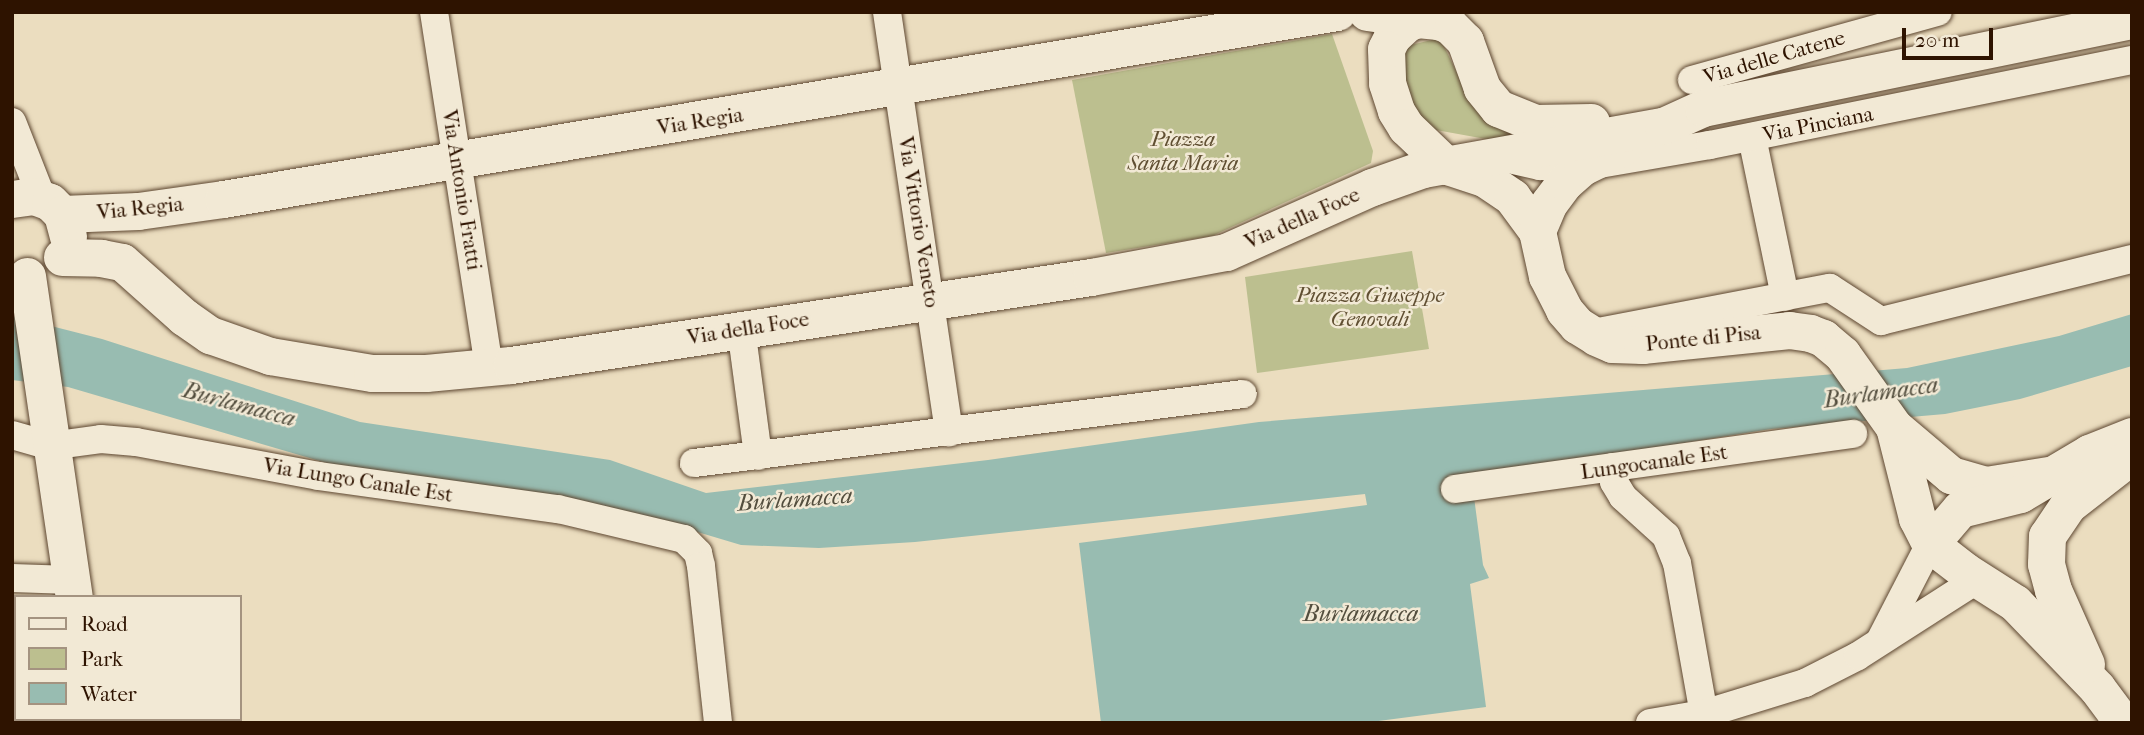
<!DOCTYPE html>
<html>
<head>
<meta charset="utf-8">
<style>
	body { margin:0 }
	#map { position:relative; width:2144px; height:735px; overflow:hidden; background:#ebddbf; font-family:"IM FELL French Canon",serif }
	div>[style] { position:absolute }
	.green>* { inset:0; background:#bcbf8f }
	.water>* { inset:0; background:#98bcb1 }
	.roads { filter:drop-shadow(0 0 2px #5d4630) drop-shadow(0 0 2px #5d4630) }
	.minor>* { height:28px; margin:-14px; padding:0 14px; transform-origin:14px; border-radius:14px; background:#f2e9d5 }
	.tertiary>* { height:37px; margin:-18.5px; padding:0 18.5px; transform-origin:18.5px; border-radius:18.5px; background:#f2e9d5 }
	span { translate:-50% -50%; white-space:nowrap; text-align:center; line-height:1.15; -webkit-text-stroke:5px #f2e9d5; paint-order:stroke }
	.street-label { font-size:21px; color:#2e1300 }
	.park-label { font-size:21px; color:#604f32; font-style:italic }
	.water-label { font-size:23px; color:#534e3e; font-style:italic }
	.frame { position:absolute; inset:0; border:14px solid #2e1300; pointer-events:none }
	.legend { position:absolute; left:14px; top:595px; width:228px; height:126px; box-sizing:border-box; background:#f2e9d5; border:2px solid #a49380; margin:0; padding:9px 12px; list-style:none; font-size:21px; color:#2e1300 }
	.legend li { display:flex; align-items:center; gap:14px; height:35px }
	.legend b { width:35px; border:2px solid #a49380 }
	.scale { position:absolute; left:1902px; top:28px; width:91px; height:32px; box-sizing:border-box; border:4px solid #2e1300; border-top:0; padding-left:9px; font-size:21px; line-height:24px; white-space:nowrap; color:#2e1300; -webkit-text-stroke:5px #f2e9d5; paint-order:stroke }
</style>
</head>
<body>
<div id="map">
	<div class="green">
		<div style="clip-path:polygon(1332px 34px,1373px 151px,1371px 163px,1212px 236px,1106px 253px,1072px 80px)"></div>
		<div style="clip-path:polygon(1440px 38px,1457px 73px,1494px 123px,1511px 134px,1508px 143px,1436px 130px,1421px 119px,1411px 102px,1404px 78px,1402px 47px)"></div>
		<div style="clip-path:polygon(1412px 251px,1429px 349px,1257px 373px,1245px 277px)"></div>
		<div style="clip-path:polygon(12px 602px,16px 602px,16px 719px,62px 719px,63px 723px,12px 723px)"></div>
	</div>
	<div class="water">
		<div style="clip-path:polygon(2132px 314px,2132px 366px,2020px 399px,1945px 414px,1771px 429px,1602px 456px,1474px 497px,1483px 565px,1489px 578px,1470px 584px,1486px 707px,1363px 723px,1101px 723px,1079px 543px,1367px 505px,1365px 494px,915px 542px,819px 548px,741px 545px,674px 525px,330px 464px,68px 387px,12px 380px,12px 316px,102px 339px,360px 422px,610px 460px,706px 493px,988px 460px,1259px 422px,1907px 368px,2059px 336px)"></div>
	</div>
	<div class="roads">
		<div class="minor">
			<div style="left:434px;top:12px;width:359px;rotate:81.2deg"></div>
			<div style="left:887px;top:12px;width:425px;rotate:81.6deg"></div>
			<div style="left:1692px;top:80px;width:255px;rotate:-15.5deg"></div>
			<div style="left:12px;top:122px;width:82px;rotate:68.5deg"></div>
			<div style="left:1752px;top:137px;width:163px;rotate:78.3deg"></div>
			<div style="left:1505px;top:158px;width:36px;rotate:13deg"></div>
			<div style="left:1540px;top:166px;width:42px;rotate:1.4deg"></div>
			<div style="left:1582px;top:167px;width:130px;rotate:-9.8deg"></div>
			<div style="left:1710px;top:145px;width:430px;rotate:-11.4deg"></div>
			<div style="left:741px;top:328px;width:129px;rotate:82.4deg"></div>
			<div style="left:1593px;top:333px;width:241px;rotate:-10.8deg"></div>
			<div style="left:1830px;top:288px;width:61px;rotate:32.9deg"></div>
			<div style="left:1881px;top:321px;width:259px;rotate:-13.9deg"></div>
			<div style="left:12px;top:435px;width:40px;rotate:16deg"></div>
			<div style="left:50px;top:446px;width:51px;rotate:-7.8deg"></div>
			<div style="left:101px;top:439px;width:35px;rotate:5deg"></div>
			<div style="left:136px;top:442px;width:186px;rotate:10.5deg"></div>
			<div style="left:319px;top:476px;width:241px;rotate:7.9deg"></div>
			<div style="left:558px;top:509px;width:130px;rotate:13.4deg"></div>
			<div style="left:684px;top:539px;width:20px;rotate:45deg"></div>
			<div style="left:698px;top:553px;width:13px;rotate:77deg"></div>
			<div style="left:701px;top:566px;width:158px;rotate:83.8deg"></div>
			<div style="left:694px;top:463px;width:553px;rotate:-7.16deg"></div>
			<div style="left:1612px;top:467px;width:15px;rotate:82deg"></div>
			<div style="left:1614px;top:482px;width:17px;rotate:59deg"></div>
			<div style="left:1623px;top:497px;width:58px;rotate:42.2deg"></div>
			<div style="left:1666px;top:536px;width:29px;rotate:68deg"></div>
			<div style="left:1677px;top:563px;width:153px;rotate:79.9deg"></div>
			<div style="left:1455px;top:489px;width:402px;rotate:-7.9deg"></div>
			<div style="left:12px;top:578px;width:59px;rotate:1.9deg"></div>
			<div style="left:1881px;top:639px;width:107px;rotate:-62.7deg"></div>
			<div style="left:1650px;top:723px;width:55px;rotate:-9.5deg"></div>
			<div style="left:1704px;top:714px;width:106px;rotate:-17.1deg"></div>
			<div style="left:1805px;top:683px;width:59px;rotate:-27deg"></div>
			<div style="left:1858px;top:656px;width:143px;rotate:-32.7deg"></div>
		</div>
		<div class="tertiary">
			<div style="left:1367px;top:12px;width:50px;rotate:8deg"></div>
			<div style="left:1591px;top:122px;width:56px;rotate:179deg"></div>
			<div style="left:1535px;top:123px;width:40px;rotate:-158deg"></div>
			<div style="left:1498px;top:108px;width:26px;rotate:-129deg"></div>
			<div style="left:1482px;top:88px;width:50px;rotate:-109.9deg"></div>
			<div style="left:1465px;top:41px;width:23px;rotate:-135deg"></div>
			<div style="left:1449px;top:25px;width:12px;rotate:-160deg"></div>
			<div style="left:1438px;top:21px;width:21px;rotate:-175deg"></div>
			<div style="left:1417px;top:19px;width:11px;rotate:158deg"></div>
			<div style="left:1407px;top:23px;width:21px;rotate:137deg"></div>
			<div style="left:1392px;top:37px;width:13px;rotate:117deg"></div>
			<div style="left:1386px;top:49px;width:34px;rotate:88deg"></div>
			<div style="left:1387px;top:83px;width:29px;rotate:72deg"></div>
			<div style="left:1396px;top:111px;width:19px;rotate:58deg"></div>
			<div style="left:1406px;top:127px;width:57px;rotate:43.6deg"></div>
			<div style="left:1447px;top:166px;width:39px;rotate:18deg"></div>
			<div style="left:1484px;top:178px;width:34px;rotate:34deg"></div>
			<div style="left:1512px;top:197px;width:42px;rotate:53.7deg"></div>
			<div style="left:1537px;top:231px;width:46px;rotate:77.5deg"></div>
			<div style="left:1547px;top:276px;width:38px;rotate:63deg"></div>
			<div style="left:1564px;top:310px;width:20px;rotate:49deg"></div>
			<div style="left:1577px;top:325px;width:22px;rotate:32deg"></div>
			<div style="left:1596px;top:337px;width:17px;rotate:24deg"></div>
			<div style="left:1612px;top:344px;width:30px;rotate:2deg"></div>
			<div style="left:1642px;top:345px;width:148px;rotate:-5.8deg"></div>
			<div style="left:1789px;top:330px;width:21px;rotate:8deg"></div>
			<div style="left:1810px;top:333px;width:14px;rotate:21deg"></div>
			<div style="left:1823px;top:338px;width:25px;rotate:40deg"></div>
			<div style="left:1842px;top:354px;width:90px;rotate:54.5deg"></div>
			<div style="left:1894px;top:427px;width:75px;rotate:40.1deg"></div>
			<div style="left:1951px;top:475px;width:36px;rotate:16deg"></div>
			<div style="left:1986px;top:485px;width:63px;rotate:-9.2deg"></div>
			<div style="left:12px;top:199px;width:22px;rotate:-8deg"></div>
			<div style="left:34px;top:196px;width:17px;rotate:21deg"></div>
			<div style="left:50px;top:202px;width:17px;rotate:45deg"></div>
			<div style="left:62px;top:214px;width:23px;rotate:75deg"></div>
			<div style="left:62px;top:214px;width:76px;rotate:-2.3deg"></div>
			<div style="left:138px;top:211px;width:86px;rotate:-8deg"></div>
			<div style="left:223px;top:199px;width:1130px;rotate:-9.53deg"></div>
			<div style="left:1537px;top:231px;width:30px;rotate:-67deg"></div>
			<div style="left:1549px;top:203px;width:26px;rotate:-53deg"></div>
			<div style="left:1565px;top:182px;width:23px;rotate:-41deg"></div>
			<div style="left:1582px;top:167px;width:46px;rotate:-26deg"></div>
			<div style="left:62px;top:257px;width:39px;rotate:1deg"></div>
			<div style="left:101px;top:258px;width:21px;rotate:11deg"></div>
			<div style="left:122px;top:262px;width:83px;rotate:41.6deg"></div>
			<div style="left:184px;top:317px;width:32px;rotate:35deg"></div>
			<div style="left:210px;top:335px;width:64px;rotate:19.3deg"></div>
			<div style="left:270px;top:356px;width:103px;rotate:9.5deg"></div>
			<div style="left:372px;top:373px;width:54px"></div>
			<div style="left:426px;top:373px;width:85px;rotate:-5.4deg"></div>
			<div style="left:511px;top:365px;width:587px;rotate:-8.63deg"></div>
			<div style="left:1091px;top:277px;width:137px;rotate:-10.5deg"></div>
			<div style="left:1226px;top:252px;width:160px;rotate:-24deg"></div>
			<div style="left:1372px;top:187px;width:54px;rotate:-19.4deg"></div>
			<div style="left:1423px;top:169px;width:244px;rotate:-10.2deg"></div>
			<div style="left:1663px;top:126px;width:44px;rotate:-24.2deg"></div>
			<div style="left:1703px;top:108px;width:438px;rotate:-11.6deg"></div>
			<div style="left:27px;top:276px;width:324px;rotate:81.7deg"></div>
			<div style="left:1894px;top:427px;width:94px;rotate:75.8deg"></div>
			<div style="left:1917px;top:518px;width:29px;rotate:63deg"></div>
			<div style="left:1930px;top:544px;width:44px;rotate:37.6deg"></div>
			<div style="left:1965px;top:571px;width:59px;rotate:32.6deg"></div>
			<div style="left:2015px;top:603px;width:118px;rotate:46deg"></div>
			<div style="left:2097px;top:688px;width:44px;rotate:53.4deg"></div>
			<div style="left:1930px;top:544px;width:46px;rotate:-49.4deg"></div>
			<div style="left:1960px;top:509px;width:62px;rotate:-14deg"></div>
			<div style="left:2020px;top:494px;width:80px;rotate:-30.7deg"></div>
			<div style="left:2089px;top:453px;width:46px;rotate:-21.6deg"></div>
			<div style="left:2086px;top:664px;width:81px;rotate:-114deg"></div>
			<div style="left:2053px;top:590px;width:27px;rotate:-105deg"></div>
			<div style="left:2046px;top:564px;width:28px;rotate:-88deg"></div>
			<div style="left:2047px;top:536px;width:37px;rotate:-56deg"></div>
			<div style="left:2068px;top:505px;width:81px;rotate:-38deg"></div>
			<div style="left:93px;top:719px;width:4px;rotate:90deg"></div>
		</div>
	</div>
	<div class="street-label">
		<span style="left:1774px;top:57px;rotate:-16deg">Via delle Catene</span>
		<span style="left:700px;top:121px;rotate:-9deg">Via Regia</span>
		<span style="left:1818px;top:124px;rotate:-11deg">Via Pinciana</span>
		<span style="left:462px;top:190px;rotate:81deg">Via Antonio Fratti</span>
		<span style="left:140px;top:208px;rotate:-6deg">Via Regia</span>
		<span style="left:1302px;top:218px;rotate:-24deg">Via della Foce</span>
		<span style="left:919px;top:222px;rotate:81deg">Via Vittorio Veneto</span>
		<span style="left:748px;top:328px;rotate:-9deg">Via della Foce</span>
		<span style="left:1703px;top:338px;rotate:-6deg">Ponte di Pisa</span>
		<span style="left:1654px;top:462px;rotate:-8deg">Lungocanale Est</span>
		<span style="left:358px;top:480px;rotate:9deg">Via Lungo Canale Est</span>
	</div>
	<div class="park-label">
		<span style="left:1183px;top:151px">Piazza<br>Santa Maria</span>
		<span style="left:1370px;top:307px">Piazza Giuseppe<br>Genovali</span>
	</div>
	<div class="water-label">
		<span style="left:1881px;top:393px;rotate:-8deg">Burlamacca</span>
		<span style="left:239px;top:405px;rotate:15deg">Burlamacca</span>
		<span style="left:795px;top:500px;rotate:-4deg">Burlamacca</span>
		<span style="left:1361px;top:614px">Burlamacca</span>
	</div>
	<div class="frame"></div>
	<ul class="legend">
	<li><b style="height:9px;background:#f2e9d5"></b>Road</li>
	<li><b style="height:19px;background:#bcbf8f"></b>Park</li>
	<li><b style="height:19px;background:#98bcb1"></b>Water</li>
	</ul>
	<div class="scale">20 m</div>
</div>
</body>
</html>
